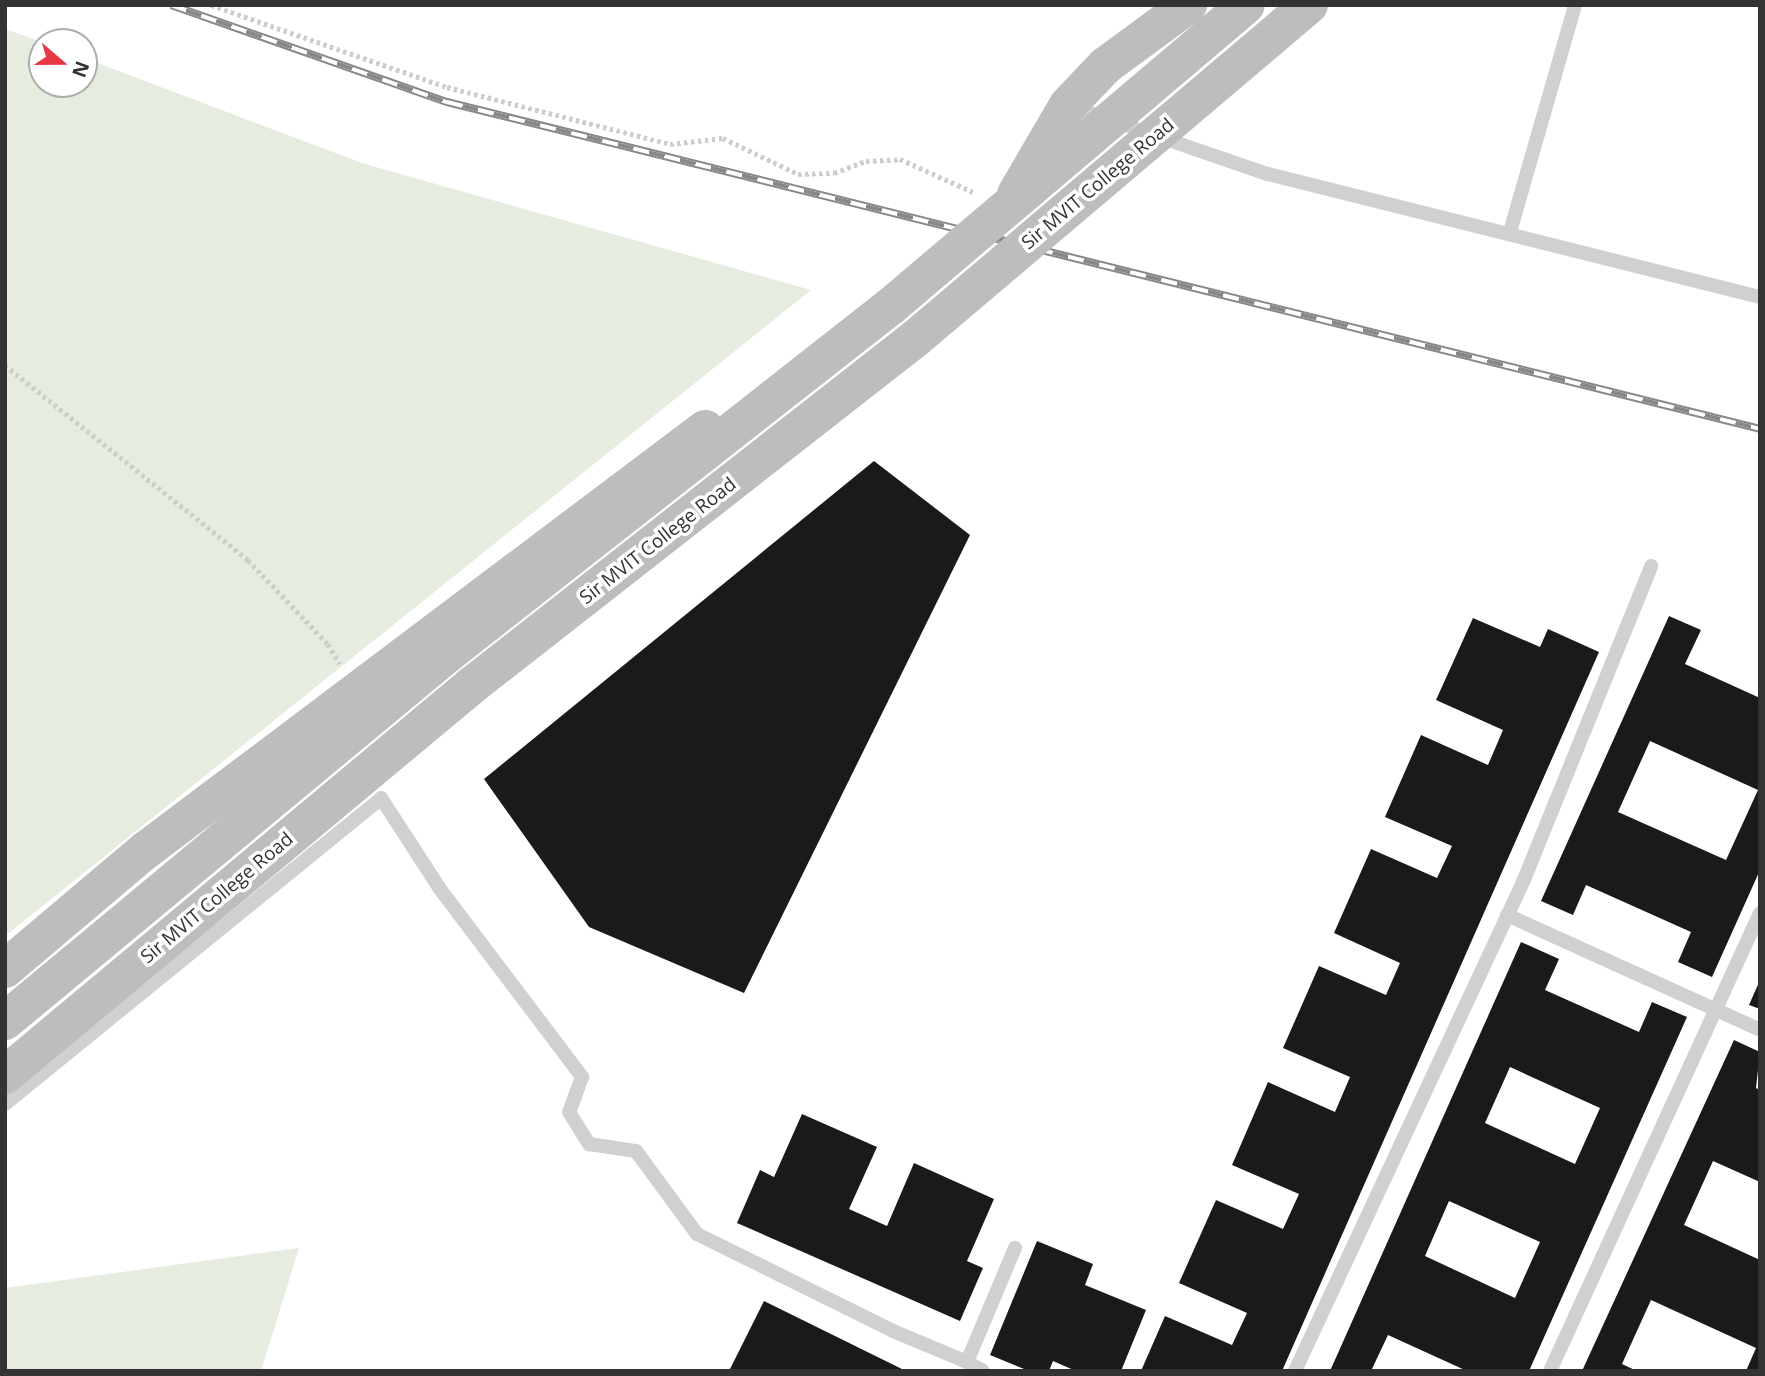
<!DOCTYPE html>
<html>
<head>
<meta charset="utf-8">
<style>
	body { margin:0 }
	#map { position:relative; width:1765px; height:1376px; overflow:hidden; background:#fff; font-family:"Open Sans",sans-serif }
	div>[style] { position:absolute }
	.green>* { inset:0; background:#e6ecdf }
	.building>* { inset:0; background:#1a1a1a }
	.path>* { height:4.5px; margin-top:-2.25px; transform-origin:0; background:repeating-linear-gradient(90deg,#cdcdcd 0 3.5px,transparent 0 7px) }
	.service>* { height:14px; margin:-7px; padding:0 7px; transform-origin:7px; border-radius:7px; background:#d0d0d0 }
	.secondary>* { height:38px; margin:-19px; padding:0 19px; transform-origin:19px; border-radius:19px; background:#bdbdbd }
	.rail>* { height:8px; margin-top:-4px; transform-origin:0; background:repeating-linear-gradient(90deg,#fff 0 16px,#888 0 32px); box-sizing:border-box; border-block:2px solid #888 }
	.secondary-bridge>* { height:38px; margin:-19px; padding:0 19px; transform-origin:19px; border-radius:19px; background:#bdbdbd }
	span { translate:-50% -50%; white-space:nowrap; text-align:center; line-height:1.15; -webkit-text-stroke:7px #fff; paint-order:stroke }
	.street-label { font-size:19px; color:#333 }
	.frame { position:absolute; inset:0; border:7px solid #333; pointer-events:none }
	.north { position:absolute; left:28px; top:28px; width:70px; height:70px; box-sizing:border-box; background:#fff; border:2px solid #adadad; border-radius:50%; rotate:110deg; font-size:19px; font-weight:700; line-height:28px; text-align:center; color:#333 }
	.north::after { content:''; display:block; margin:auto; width:24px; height:32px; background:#e63946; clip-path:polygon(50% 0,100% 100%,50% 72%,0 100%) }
</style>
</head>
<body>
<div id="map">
	<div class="green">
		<div style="clip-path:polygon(5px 29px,42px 42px,42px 84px,84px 84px,84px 58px,365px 164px,811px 290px,5px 936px)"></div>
		<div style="clip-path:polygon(299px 1248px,261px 1371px,5px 1371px,5px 1288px)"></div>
	</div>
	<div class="building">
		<div style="clip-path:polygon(874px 461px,970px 535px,744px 993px,589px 927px,484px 779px)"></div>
		<div style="clip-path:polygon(evenodd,1669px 616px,1701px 630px,1685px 664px,1760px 698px,1760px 870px,1712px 977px,1678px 962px,1691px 932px,1586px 885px,1573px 915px,1541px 901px,1669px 616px,1650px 741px,1758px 790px,1726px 860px,1618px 812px,1650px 741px)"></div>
		<div style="clip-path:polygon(1473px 618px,1540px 647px,1548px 629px,1599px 652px,1282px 1371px,1141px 1371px,1165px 1316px,1232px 1345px,1247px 1313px,1179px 1283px,1216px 1200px,1283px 1229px,1299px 1194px,1232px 1165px,1268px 1082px,1335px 1112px,1350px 1077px,1283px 1048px,1319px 966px,1386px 995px,1400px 963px,1334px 933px,1371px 849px,1437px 878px,1452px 846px,1385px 817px,1421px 735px,1488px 765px,1503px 730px,1436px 700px)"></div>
		<div style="clip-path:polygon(evenodd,1521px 942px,1559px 959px,1545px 990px,1639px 1032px,1652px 1002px,1687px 1017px,1529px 1371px,1467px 1371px,1388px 1335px,1371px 1371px,1330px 1371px,1521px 942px,1510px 1067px,1600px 1108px,1575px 1164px,1485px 1123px,1510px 1067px,1521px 942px,1449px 1201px,1540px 1242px,1515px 1298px,1425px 1256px,1449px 1201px)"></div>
		<div style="clip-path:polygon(1760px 980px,1760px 1009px,1749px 1005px)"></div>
		<div style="clip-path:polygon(1734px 1040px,1760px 1052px,1756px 1088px,1760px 1090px,1760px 1182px,1713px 1161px,1684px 1225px,1760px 1260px,1760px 1371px,1746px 1371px,1756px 1348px,1651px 1300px,1622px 1364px,1637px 1371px,1582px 1371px)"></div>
		<div style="clip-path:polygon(802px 1114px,877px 1147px,849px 1209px,887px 1226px,914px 1163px,994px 1199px,967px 1261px,983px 1268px,960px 1321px,737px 1223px,760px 1170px,774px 1177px)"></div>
		<div style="clip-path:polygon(1037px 1241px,1093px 1264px,1085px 1285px,1146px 1310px,1121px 1371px,1076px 1371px,1053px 1361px,1049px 1371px,1029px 1371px,990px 1355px)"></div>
		<div style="clip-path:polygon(764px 1301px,906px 1371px,729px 1371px)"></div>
	</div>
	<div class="path">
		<div style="left:211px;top:5px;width:250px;rotate:19.2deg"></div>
		<div style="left:447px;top:87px;width:230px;rotate:14.3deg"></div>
		<div style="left:670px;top:144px;width:53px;rotate:-6.5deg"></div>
		<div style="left:723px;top:138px;width:83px;rotate:25.6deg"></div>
		<div style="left:798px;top:174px;width:36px;rotate:-2deg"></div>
		<div style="left:834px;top:173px;width:34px;rotate:-21deg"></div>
		<div style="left:866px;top:161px;width:34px;rotate:-3deg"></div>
		<div style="left:900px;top:159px;width:80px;rotate:24.3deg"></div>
		<div style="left:5px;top:365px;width:312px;rotate:38.7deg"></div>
		<div style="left:248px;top:560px;width:116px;rotate:46.4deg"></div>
		<div style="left:328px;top:644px;width:23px;rotate:59deg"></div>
	</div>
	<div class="service">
		<div style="left:1070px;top:106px;width:209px;rotate:19deg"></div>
		<div style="left:1268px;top:174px;width:507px;rotate:14.04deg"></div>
		<div style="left:1510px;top:232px;width:236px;rotate:-74deg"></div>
		<div style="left:1507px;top:915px;width:278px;rotate:24.4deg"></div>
		<div style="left:5px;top:1104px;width:485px;rotate:-39.1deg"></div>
		<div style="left:381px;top:798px;width:108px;rotate:57deg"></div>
		<div style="left:440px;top:889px;width:236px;rotate:52.9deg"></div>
		<div style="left:582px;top:1077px;width:37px;rotate:110deg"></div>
		<div style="left:569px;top:1112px;width:38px;rotate:58deg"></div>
		<div style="left:589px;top:1144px;width:48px;rotate:8.5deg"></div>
		<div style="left:636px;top:1151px;width:103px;rotate:53.7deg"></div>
		<div style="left:697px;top:1234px;width:219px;rotate:26.3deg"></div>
		<div style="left:893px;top:1331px;width:80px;rotate:22.7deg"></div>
		<div style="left:967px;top:1362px;width:124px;rotate:-67.2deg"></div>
		<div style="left:967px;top:1362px;width:18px;rotate:29deg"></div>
		<div style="left:1295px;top:1371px;width:540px;rotate:-65deg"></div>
		<div style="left:1523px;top:882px;width:341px;rotate:-67.9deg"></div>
		<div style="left:1550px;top:1371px;width:504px;rotate:-65.37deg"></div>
	</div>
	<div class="secondary">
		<div style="left:1016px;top:194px;width:103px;rotate:-59.7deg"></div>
		<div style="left:1068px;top:105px;width:54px;rotate:-46.5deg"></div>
		<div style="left:1105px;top:66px;width:103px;rotate:-36.3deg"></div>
		<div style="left:5px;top:969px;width:185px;rotate:-40.2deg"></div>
		<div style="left:146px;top:850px;width:700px;rotate:-36.98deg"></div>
		<div style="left:5px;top:1021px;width:573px;rotate:-39.69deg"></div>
		<div style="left:5px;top:1075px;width:607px;rotate:-39.85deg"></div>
	</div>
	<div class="rail">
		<div style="left:171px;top:5px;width:293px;rotate:19.4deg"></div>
		<div style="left:447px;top:102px;width:1353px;rotate:13.98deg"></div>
	</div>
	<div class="secondary-bridge">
		<div style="left:446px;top:655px;width:566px;rotate:-38.11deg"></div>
		<div style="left:891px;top:306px;width:465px;rotate:-40.3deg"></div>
		<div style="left:471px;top:686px;width:565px;rotate:-38.03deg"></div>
		<div style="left:916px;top:338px;width:515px;rotate:-40.28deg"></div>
	</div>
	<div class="street-label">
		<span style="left:1098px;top:184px;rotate:-40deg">Sir MVIT College Road</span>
		<span style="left:658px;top:541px;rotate:-38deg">Sir MVIT College Road</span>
		<span style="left:217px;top:898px;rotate:-40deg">Sir MVIT College Road</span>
	</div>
	<div class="frame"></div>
	<div class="north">N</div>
</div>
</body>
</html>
